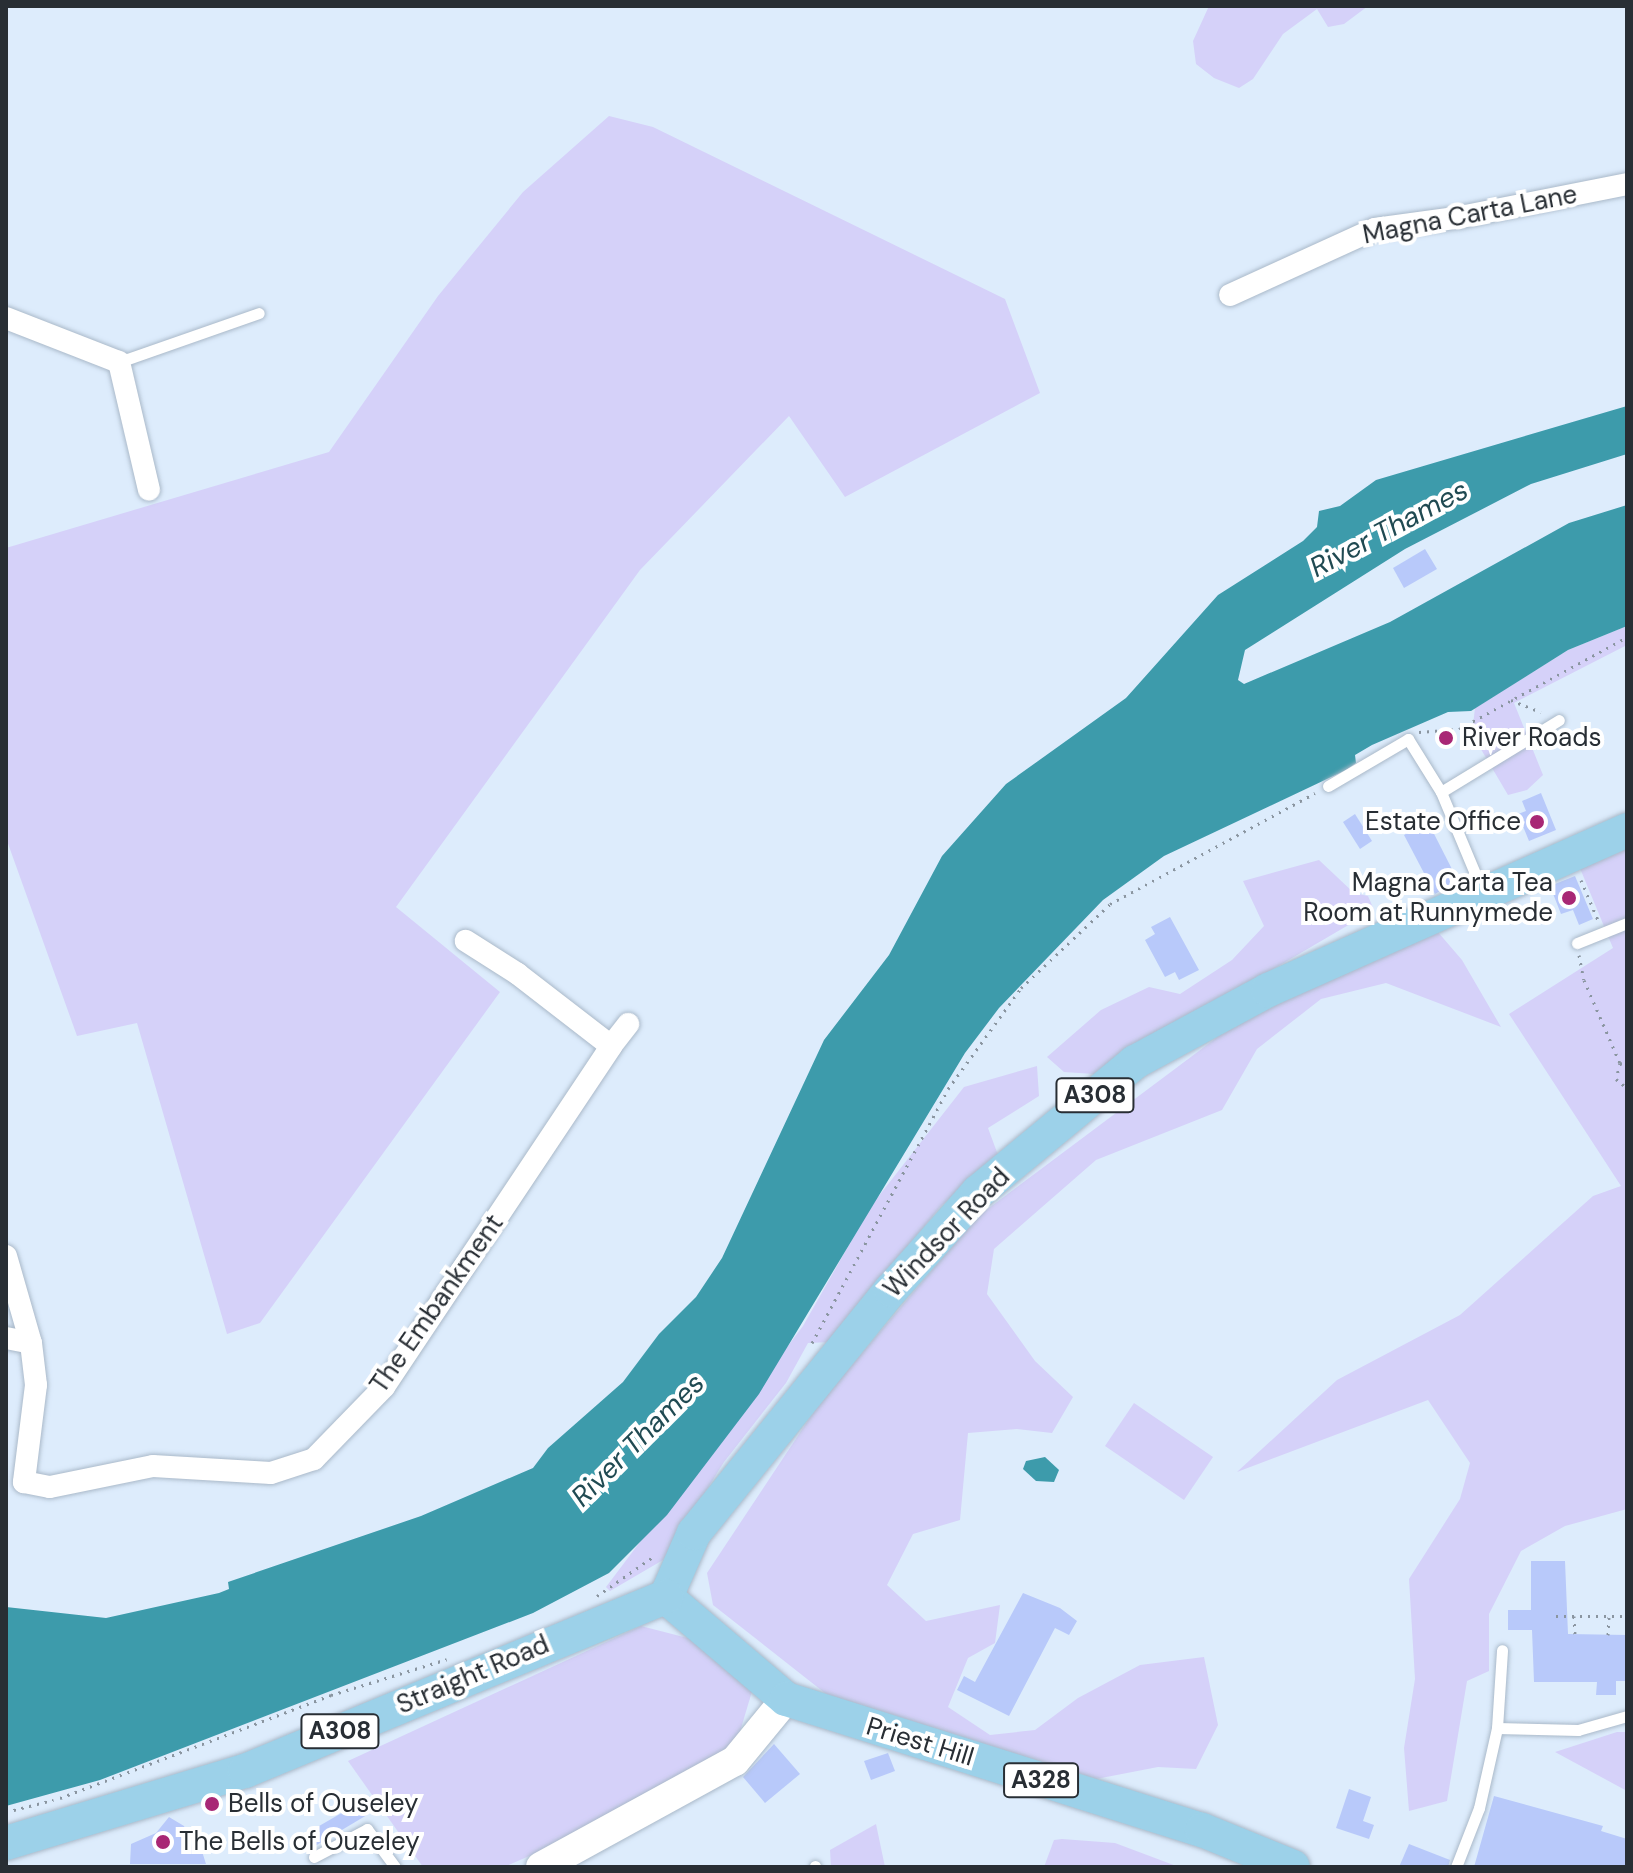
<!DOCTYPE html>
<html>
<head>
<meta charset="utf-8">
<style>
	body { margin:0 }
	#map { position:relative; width:1633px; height:1873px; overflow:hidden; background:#ddecfc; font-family:"DM Sans",sans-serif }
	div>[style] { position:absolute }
	.green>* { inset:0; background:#d5d1f9 }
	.water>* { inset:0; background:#3d9bab }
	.building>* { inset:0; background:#b8c9fa }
	.path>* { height:3px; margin-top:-1.5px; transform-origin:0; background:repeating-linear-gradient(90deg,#8a95a0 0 2px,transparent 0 8px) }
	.roads { filter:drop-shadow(0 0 2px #aab9c9) drop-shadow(0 0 2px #aab9c9) }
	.lane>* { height:11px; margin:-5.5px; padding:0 5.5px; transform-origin:5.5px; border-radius:5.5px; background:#fff }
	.street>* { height:22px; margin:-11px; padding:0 11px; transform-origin:11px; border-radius:11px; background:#fff }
	.secondary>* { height:30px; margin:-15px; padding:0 15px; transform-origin:15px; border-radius:15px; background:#fff }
	.primary>* { height:34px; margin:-17px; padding:0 17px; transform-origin:17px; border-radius:17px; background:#9cd1e9 }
	.dots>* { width:22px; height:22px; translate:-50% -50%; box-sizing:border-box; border:4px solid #fff; border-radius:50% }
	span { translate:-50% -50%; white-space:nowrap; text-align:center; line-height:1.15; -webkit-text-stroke:8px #fff; paint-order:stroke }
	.shield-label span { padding:2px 6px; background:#fff; border:2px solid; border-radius:6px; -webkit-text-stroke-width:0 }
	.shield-label { font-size:24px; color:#282e34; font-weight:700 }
	.street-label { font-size:26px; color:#282e34 }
	.poi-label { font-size:26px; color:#282e34 }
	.left { translate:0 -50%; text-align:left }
	.right { translate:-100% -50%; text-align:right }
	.water-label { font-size:28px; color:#204a52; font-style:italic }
	.frame { position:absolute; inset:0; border:8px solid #282e34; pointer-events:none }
</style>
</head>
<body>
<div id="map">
	<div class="green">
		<div style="clip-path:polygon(1209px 6px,1368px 6px,1344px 24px,1328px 27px,1317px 9px,1283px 34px,1253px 79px,1239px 88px,1214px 78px,1196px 64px,1193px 41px)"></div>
		<div style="clip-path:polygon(609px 116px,653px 127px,1005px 299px,1040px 393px,845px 497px,789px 416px,640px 570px,396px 907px,500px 992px,260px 1323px,227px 1334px,137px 1023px,77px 1036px,6px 838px,6px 548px,329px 452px,438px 296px,523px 192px)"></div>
		<div style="clip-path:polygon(1627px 626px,1627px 645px,1514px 703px,1543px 775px,1527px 790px,1508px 795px,1472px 734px,1475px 708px,1568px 650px)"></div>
		<div style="clip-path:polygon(1627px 840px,1627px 1509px,1565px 1526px,1521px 1551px,1489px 1614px,1489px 1671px,1467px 1681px,1447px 1801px,1409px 1811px,1404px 1748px,1415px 1679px,1409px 1579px,1460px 1499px,1470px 1463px,1428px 1400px,1237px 1472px,1337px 1380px,1460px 1315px,1593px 1196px,1621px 1186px,1509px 1014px,1613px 948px,1577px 861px)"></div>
		<div style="clip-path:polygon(1319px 860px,1354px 893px,1368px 896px,1374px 910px,1094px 1074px,1064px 1072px,1047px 1057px,1101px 1010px,1149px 987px,1180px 994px,1232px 960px,1264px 926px,1243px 881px)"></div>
		<div style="clip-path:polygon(1431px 924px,1462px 960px,1501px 1027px,1386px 983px,1321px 999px,1257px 1049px,1222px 1110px,1096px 1160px,994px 1249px,987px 1294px,1035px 1361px,1073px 1397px,1052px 1433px,1017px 1429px,968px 1433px,960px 1520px,913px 1534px,887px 1585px,926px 1621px,1000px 1605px,995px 1643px,968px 1658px,948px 1707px,990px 1735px,1035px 1730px,1078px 1698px,1140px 1665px,1204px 1657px,1218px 1725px,1196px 1769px,1158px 1767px,1096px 1779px,830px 1697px,713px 1605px,707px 1573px,819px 1404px,977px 1217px,1227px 1030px)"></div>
		<div style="clip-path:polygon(1037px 1066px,1039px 1096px,988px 1128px,998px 1155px,940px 1207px,832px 1342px,808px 1343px,786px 1383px,724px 1462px,663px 1560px,610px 1591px,606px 1587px,803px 1326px,871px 1206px,964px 1087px)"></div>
		<div style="clip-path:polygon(1134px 1403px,1213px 1457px,1184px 1500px,1105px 1446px)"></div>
		<div style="clip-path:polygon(641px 1626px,703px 1642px,753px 1688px,736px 1745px,566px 1840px,504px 1867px,423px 1867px,348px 1761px)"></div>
		<div style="clip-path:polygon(1617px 1732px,1627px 1732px,1627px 1791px,1555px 1752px)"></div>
		<div style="clip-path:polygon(876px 1824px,885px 1867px,831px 1867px,830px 1850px)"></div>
		<div style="clip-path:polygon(1062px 1839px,1115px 1843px,1179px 1867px,1044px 1867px,1054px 1840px)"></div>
	</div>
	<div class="water">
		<div style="clip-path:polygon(1627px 406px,1627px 454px,1531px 484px,1405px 549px,1245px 650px,1238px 680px,1244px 684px,1390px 622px,1569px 523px,1627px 505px,1627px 626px,1568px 650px,1471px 711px,1448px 712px,1372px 745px,1355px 755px,1356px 763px,1346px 770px,1164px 856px,1103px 900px,999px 1008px,965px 1053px,759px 1394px,667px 1515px,609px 1573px,533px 1613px,100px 1780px,6px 1806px,6px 1607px,106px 1618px,219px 1593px,229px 1589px,228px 1582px,421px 1516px,533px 1468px,548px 1448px,623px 1382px,659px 1334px,696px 1297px,722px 1258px,824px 1040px,889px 955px,942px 856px,1006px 784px,1126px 698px,1218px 595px,1303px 541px,1317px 527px,1319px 511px,1340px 506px,1376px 480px)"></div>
		<div style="clip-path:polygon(1045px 1457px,1059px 1470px,1054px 1482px,1036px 1481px,1023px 1469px,1026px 1461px)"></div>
	</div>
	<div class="building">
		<div style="clip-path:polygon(1425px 549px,1437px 569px,1404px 588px,1393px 568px)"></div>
		<div style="clip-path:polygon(1541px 793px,1556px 830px,1529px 841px,1518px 814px,1526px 811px,1522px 801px)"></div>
		<div style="clip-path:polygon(1355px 814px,1372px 841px,1360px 849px,1343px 822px)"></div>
		<div style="clip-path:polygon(1428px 822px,1458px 881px,1435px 894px,1404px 835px)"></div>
		<div style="clip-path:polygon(1575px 876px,1593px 919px,1579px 925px,1573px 910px,1561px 914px,1550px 886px)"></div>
		<div style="clip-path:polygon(1170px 917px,1199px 970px,1179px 980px,1175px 972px,1165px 977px,1145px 940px,1155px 934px,1151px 927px)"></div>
		<div style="clip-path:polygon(1531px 1561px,1565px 1561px,1568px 1634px,1627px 1635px,1627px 1681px,1616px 1681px,1616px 1695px,1596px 1695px,1597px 1682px,1534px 1682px,1532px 1630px,1508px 1630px,1508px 1610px,1531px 1610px)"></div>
		<div style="clip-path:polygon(1023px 1593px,1060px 1608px,1077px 1621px,1069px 1635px,1055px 1628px,1009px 1716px,957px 1690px,964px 1676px,975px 1682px)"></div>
		<div style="clip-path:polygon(774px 1744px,800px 1774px,765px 1803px,743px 1777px)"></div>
		<div style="clip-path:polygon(888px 1753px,895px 1771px,871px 1780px,864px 1761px)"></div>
		<div style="clip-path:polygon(1349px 1789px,1371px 1797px,1363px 1821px,1374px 1825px,1369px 1839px,1336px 1828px)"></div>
		<div style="clip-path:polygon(371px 1796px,377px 1809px,315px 1846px,307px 1833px)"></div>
		<div style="clip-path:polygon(1494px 1796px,1603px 1826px,1601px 1831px,1627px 1839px,1627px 1867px,1474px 1867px)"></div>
		<div style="clip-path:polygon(169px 1817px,184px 1826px,192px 1847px,200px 1845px,206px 1864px,130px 1864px,131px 1844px,156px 1833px)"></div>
		<div style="clip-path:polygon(1409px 1844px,1450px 1860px,1448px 1867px,1399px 1867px)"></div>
	</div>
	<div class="path">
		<div style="left:1511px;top:700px;width:32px;rotate:22deg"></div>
		<div style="left:1419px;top:732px;width:40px;rotate:-4.3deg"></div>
		<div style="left:1459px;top:729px;width:192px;rotate:-28.7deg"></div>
		<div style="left:1581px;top:880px;width:43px;rotate:67deg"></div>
		<div style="left:1579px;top:955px;width:25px;rotate:79deg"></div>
		<div style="left:1584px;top:980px;width:90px;rotate:66.6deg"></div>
		<div style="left:1620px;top:1063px;width:7px;rotate:16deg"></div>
		<div style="left:1620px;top:1063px;width:16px;rotate:104deg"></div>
		<div style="left:1616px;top:1079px;width:14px;rotate:39deg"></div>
		<div style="left:812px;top:1343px;width:288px;rotate:-61.8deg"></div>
		<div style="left:948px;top:1089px;width:125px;rotate:-54.1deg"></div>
		<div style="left:1021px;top:988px;width:122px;rotate:-43.3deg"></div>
		<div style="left:1110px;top:904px;width:233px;rotate:-28.4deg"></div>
		<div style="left:597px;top:1596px;width:68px;rotate:-34.9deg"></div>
		<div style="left:1556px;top:1616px;width:71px"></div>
		<div style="left:1574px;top:1616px;width:18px;rotate:87deg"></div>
		<div style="left:1608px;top:1635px;width:19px;rotate:-87deg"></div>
		<div style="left:60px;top:1798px;width:290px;rotate:-20.8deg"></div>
		<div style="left:331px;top:1695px;width:121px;rotate:-17.2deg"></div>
		<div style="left:6px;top:1812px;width:49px;rotate:-14.3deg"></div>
	</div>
	<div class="roads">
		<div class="lane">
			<div style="left:119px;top:362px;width:148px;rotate:-19.3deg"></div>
			<div style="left:1328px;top:786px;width:93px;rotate:-30.4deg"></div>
			<div style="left:1408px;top:739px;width:62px;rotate:58.1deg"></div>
			<div style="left:1441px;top:792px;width:106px;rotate:67.3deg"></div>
			<div style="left:1441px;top:792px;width:138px;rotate:-31.4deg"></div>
			<div style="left:1577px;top:943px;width:54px;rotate:-21.8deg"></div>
			<div style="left:1497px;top:1728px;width:81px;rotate:1.4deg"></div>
			<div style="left:1578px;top:1730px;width:51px;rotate:-15.9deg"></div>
			<div style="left:314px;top:1857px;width:60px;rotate:-27.8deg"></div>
			<div style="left:367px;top:1829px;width:47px;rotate:53.6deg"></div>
			<div style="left:815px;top:1866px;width:1px;rotate:90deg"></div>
			<div style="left:1456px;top:1867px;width:63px;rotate:-68.7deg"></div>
			<div style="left:1479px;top:1808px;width:82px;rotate:-77.3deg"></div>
			<div style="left:1497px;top:1728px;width:78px;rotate:-86.3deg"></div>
		</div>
		<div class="street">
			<div style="left:1230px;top:295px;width:159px;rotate:-24.5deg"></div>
			<div style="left:1375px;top:229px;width:87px;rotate:-7.9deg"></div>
			<div style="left:1461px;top:217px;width:169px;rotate:-11.2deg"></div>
			<div style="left:6px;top:318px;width:121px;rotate:21.3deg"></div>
			<div style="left:119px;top:362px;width:131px;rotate:76.8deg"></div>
			<div style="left:611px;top:1046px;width:28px;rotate:-52deg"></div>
			<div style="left:6px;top:1256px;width:91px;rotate:74deg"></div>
			<div style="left:31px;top:1343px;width:42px;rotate:83.2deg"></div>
			<div style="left:36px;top:1385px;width:98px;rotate:97.1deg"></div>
			<div style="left:24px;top:1482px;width:26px;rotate:11deg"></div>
			<div style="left:50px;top:1487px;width:105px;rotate:-11.5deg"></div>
			<div style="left:153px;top:1466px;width:118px;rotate:3.4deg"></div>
			<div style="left:271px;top:1473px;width:45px;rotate:-18deg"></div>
			<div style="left:314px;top:1459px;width:100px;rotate:-45.8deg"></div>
			<div style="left:384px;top:1387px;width:410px;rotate:-56.3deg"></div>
			<div style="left:611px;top:1046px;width:118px;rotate:-142.3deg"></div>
			<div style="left:518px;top:974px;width:62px;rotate:-147.6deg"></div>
			<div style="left:6px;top:1338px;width:25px;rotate:11deg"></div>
		</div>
		<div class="secondary">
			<div style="left:541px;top:1867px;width:221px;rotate:-28.7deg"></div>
			<div style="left:735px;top:1761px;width:80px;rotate:-50.6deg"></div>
		</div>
		<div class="primary">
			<div style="left:666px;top:1597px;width:70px;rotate:-66.4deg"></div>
			<div style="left:694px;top:1533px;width:313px;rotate:-51deg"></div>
			<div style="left:891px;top:1290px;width:131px;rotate:-48.4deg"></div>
			<div style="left:978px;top:1192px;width:204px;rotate:-39.6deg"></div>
			<div style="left:1135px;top:1062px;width:151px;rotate:-28.4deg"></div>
			<div style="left:1268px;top:990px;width:393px;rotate:-24deg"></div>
			<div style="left:666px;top:1597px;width:157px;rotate:40.4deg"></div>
			<div style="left:786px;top:1699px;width:436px;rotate:17.5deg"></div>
			<div style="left:1202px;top:1830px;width:98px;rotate:22.1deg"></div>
			<div style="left:6px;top:1843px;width:250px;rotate:-16.8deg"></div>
			<div style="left:245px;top:1771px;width:456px;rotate:-22.5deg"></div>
		</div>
	</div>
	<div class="dots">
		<div style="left:1446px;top:738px;background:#a82775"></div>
		<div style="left:1537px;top:822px;background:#a82775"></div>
		<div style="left:1569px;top:898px;background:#a82775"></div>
		<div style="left:212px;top:1804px;background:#a82775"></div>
		<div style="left:163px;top:1842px;background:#a82775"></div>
	</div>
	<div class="shield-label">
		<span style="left:1095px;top:1095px">A308</span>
		<span style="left:340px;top:1731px">A308</span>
		<span style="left:1041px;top:1780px">A328</span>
	</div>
	<div class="street-label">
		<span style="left:1470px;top:215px;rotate:-11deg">Magna Carta Lane</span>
		<span style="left:947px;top:1233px;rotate:-46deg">Windsor Road</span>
		<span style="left:437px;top:1304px;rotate:-55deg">The Embankment</span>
		<span style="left:473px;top:1675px;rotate:-23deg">Straight Road</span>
		<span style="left:920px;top:1742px;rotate:17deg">Priest Hill</span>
	</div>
	<div class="poi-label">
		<span class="left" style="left:1462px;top:738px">River Roads</span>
		<span class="right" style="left:1521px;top:822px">Estate Office</span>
		<span class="right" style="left:1553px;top:898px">Magna Carta Tea<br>Room at Runnymede</span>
		<span class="left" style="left:228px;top:1804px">Bells of Ouseley</span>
		<span class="left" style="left:179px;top:1842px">The Bells of Ouzeley</span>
	</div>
	<div class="water-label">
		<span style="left:1389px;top:529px;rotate:-28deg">River Thames</span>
		<span style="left:638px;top:1440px;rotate:-45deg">River Thames</span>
	</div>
	<div class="frame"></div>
</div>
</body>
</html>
